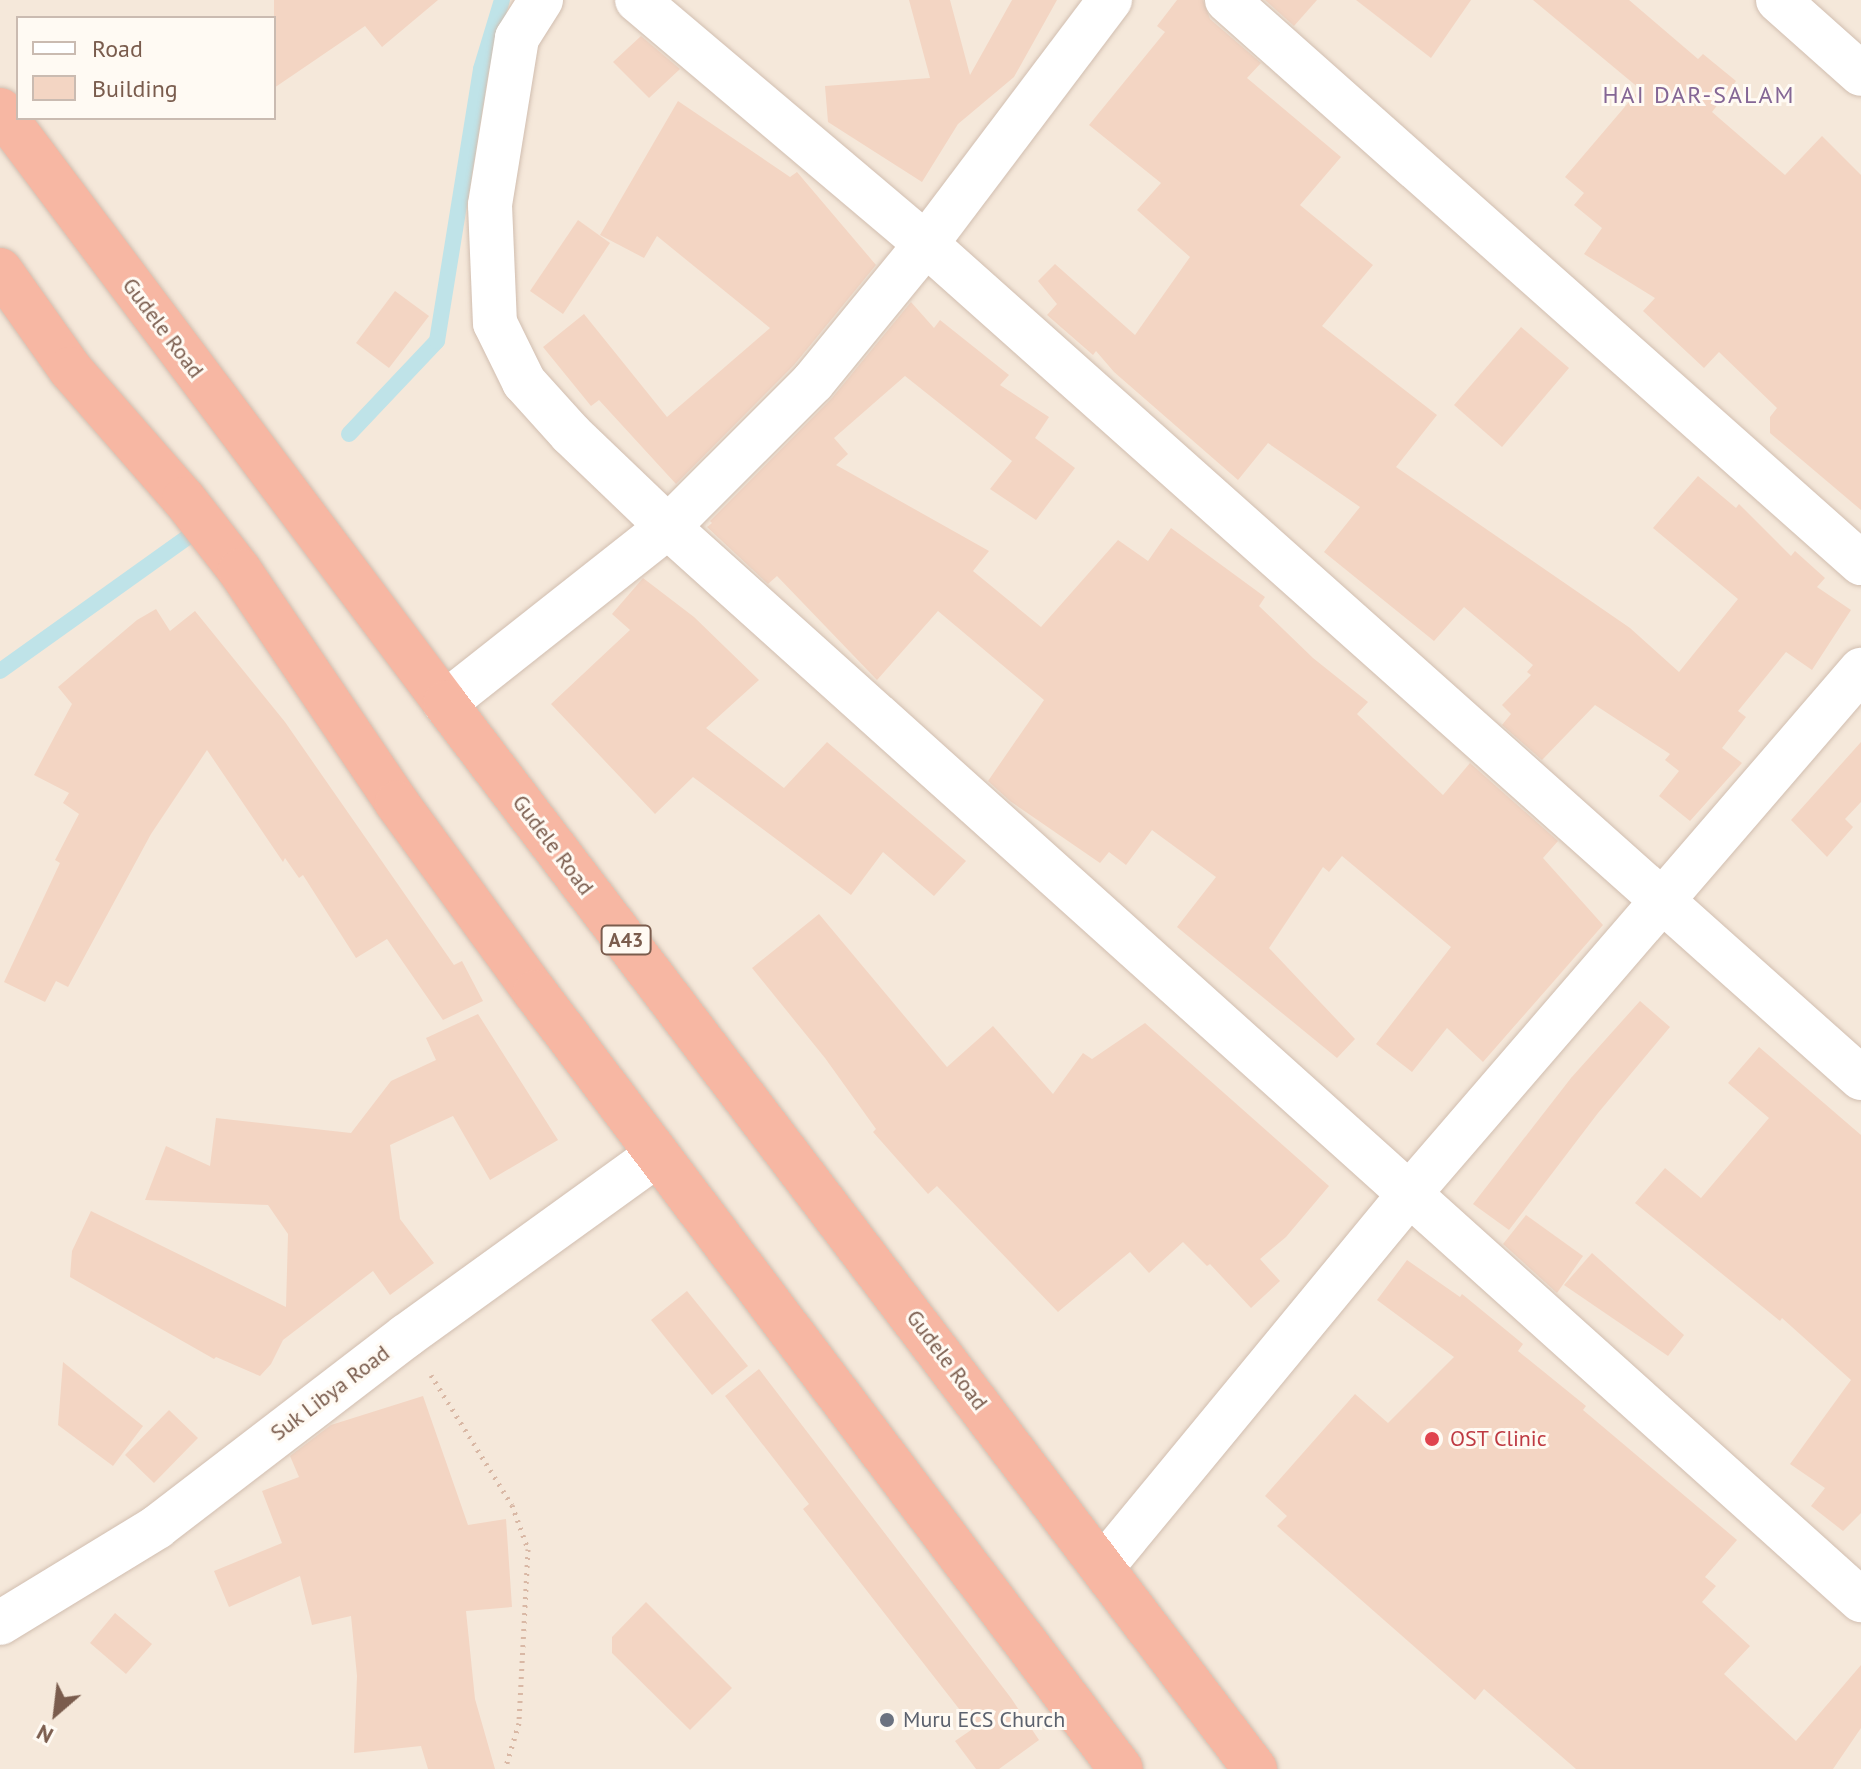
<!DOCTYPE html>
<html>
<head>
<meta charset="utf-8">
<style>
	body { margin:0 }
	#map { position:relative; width:1861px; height:1769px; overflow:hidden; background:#fdf6ec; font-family:"PT Sans",sans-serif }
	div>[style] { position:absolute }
	.residential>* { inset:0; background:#f5e8da }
	.stream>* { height:16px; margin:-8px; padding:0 8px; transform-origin:8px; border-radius:8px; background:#bfe3e8 }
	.building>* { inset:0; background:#f3d5c3 }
	.path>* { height:5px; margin-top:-2.5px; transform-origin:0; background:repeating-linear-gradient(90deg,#d9b8a5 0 2px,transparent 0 8px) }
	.roads { filter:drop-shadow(0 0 2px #d1beb0) drop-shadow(0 0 2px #d1beb0) }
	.minor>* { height:44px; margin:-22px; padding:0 22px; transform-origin:22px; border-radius:22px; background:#fff }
	.highway>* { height:44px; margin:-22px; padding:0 22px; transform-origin:22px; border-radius:22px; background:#f7b7a3 }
	.dots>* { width:22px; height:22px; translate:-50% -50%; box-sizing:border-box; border:4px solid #fffaf3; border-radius:50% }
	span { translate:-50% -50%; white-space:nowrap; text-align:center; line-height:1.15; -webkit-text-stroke:6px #fffaf3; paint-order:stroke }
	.shield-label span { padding:2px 6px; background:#fffaf3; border:2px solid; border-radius:6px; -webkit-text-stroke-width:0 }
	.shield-label { font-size:20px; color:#7a5c4d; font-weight:700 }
	.street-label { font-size:22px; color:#7a5c4d }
	.health-label { font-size:22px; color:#be3a42 }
	.left { translate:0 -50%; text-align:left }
	.worship-label { font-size:22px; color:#5b616d }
	.neighbourhood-label { font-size:24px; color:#846695; letter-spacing:2px }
	.legend { position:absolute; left:16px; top:16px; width:260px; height:104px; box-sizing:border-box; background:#fffaf3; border:2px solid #cabbb1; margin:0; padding:10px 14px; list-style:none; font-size:24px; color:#7a5c4d }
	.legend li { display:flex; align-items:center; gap:16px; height:40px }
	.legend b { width:40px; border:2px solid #cabbb1 }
	.north { position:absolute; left:16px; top:1673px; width:80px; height:80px; -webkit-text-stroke:6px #fffaf3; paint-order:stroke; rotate:208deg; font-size:22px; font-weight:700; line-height:32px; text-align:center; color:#7a5c4d }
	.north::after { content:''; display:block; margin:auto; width:28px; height:36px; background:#7a5c4d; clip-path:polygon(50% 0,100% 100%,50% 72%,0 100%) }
</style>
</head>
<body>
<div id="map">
	<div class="residential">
		<div style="clip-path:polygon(evenodd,0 0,1861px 0,1861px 1769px,0 1769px,0 0,18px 18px,274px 18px,274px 118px,18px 118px,18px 18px)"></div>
	</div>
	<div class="stream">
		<div style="left:349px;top:434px;width:128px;rotate:-46.6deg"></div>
		<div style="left:437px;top:341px;width:276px;rotate:-80.8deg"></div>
		<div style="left:481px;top:69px;width:72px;rotate:-73.1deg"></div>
		<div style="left:0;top:671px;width:244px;rotate:-35.5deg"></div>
	</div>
	<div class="building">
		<div style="clip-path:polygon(274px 0,438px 0,382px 47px,365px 26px,274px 88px)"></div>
		<div style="clip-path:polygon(909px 0,950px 0,970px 75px,1012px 0,1057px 0,1014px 77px,958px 124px,922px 182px,828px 122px,825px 86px,930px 78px)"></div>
		<div style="clip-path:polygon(1177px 0,1203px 0,1210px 19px,1261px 63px,1247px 78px,1341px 157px,1300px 205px,1373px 265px,1322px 326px,1437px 415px,1396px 467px,1630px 628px,1679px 672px,1738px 599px,1653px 528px,1698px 476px,1736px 508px,1739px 504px,1791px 556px,1795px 551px,1825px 578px,1817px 587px,1851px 610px,1812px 670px,1786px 652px,1738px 711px,1746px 717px,1722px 748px,1742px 763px,1690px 821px,1659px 796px,1679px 771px,1665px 760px,1670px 754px,1595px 705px,1542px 760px,1502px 725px,1511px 714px,1502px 705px,1531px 675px,1527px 672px,1533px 665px,1464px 607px,1434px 641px,1324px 552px,1360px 507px,1268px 443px,1238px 480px,1114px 372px,1096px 351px,1093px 355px,1047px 315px,1057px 304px,1038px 281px,1055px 264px,1135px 335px,1190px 257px,1137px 210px,1161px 183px,1089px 125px,1165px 32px,1157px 26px)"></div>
		<div style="clip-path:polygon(1265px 0,1317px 0,1294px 26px)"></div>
		<div style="clip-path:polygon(1356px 0,1471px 0,1431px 58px)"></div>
		<div style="clip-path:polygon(1533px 0,1629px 0,1698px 59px,1703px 54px,1736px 81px,1712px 112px,1785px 175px,1822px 136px,1861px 175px,1861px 510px,1770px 433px,1770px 417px,1777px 408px,1719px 352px,1704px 368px,1643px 311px,1655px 298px,1584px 254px,1602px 228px,1574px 205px,1584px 193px,1565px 177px,1640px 89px)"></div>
		<div style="clip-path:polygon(641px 36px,680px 69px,649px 98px,613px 62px)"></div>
		<div style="clip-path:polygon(678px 101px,790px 177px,797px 172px,876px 265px,794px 365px,676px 484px,599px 400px,591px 406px,543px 347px,584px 314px,667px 417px,770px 328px,657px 236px,644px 258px,600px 235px)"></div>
		<div style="clip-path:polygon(578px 220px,610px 243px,563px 314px,530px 291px)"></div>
		<div style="clip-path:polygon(395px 291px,429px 316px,389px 368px,356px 343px)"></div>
		<div style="clip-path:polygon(911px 302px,934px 328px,940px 320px,1009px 375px,1000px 385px,1049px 417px,1035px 438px,1075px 468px,1036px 520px,990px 489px,1012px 461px,905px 376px,834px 438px,848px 454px,836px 465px,989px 551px,973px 571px,1041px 627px,1118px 540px,1148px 561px,1171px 528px,1265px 597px,1259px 606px,1313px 658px,1368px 702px,1357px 714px,1443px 795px,1470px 763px,1558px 841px,1543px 858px,1603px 925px,1483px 1062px,1447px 1028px,1412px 1072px,1376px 1044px,1451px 947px,1342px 856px,1329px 872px,1323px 867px,1269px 948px,1355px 1039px,1337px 1058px,1177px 927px,1216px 877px,1152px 830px,1126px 865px,1109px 852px,1100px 863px,1010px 801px,988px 781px,1044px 700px,938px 611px,877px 680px,777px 576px,768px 584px,707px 527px,712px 523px,710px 521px,832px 398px)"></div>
		<div style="clip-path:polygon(1521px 327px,1569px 368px,1502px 447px,1454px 405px)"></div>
		<div style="clip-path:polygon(643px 578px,694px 617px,759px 680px,706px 728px,784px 788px,827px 742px,966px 861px,934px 896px,883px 852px,851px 895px,693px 777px,655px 814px,551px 704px,630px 630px,612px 614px)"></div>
		<div style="clip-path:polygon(156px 609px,170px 631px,195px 611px,285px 722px,454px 965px,462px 961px,483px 1001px,443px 1020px,387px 939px,356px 958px,303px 875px,299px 878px,285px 858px,283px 862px,207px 750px,151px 834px,68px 987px,56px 981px,45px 1002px,4px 982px,60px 863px,55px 860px,79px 814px,63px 803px,69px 793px,34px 775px,72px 704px,58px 687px,137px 620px)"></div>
		<div style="clip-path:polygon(1861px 742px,1861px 802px,1845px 819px,1853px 827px,1827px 857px,1791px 820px)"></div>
		<div style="clip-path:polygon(819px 914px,947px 1067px,993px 1026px,1053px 1094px,1083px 1053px,1092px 1059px,1145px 1023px,1329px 1186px,1286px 1237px,1260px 1259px,1280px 1281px,1251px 1308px,1210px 1264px,1207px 1266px,1183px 1242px,1149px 1273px,1130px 1252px,1058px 1312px,937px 1186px,928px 1194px,873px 1132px,876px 1129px,825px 1058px,752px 968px)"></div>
		<div style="clip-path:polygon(1640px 1001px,1670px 1027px,1598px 1113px,1509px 1230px,1473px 1204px,1571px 1078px)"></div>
		<div style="clip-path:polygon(478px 1014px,558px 1140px,490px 1180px,453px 1116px,390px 1145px,400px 1219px,434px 1263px,390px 1295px,373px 1271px,283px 1340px,271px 1364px,260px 1376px,216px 1357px,214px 1359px,70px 1277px,72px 1251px,91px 1211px,286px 1307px,288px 1234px,268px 1205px,145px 1200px,166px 1146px,210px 1166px,216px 1118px,351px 1133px,391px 1081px,436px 1060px,426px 1038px)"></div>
		<div style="clip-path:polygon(1759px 1047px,1861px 1135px,1861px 1513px,1843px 1531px,1811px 1506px,1825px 1488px,1790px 1464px,1851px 1380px,1782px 1318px,1780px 1321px,1635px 1203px,1665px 1168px,1701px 1198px,1769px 1118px,1728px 1083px)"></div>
		<div style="clip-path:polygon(1526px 1215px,1583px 1256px,1557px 1293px,1503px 1244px)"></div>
		<div style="clip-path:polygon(1592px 1253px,1684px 1335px,1668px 1356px,1564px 1285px)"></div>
		<div style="clip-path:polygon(1407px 1260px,1460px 1297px,1462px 1294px,1523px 1344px,1518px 1351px,1586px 1406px,1583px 1410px,1737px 1540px,1705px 1577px,1716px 1586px,1702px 1602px,1750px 1646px,1724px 1674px,1796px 1741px,1861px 1665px,1861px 1728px,1833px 1769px,1576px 1769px,1484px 1689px,1475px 1700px,1277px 1526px,1287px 1516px,1265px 1496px,1355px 1394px,1388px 1423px,1454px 1357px,1377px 1300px)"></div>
		<div style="clip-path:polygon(687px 1291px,748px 1366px,712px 1395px,651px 1320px)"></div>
		<div style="clip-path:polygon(63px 1362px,143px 1426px,113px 1466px,58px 1425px)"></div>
		<div style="clip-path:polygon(759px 1369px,1011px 1698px,1039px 1740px,999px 1769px,976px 1769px,955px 1741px,974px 1728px,803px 1509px,809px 1504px,725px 1396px)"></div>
		<div style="clip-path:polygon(423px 1396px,468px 1525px,506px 1519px,512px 1607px,466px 1611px,475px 1699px,495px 1769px,428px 1769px,421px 1746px,354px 1753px,357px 1676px,351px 1616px,312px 1625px,300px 1576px,229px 1607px,214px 1571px,282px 1543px,262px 1491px,299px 1477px,290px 1456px,331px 1425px)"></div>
		<div style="clip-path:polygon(169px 1410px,198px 1438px,154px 1483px,125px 1455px)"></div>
		<div style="clip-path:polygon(646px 1602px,732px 1688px,690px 1730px,612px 1653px,612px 1637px)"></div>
		<div style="clip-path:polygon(115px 1613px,152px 1644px,126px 1674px,90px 1643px)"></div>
	</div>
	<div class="path">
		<div style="left:431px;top:1375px;width:153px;rotate:58.1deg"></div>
		<div style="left:512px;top:1505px;width:47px;rotate:70deg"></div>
		<div style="left:528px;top:1549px;width:174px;rotate:93deg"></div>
		<div style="left:519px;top:1723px;width:48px;rotate:106.9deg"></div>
	</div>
	<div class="roads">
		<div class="minor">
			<div style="left:541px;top:0;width:45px;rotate:122.3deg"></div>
			<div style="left:517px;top:38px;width:169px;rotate:99.2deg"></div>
			<div style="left:490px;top:205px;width:118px;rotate:87.6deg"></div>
			<div style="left:495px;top:323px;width:66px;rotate:63.8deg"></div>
			<div style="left:524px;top:382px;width:70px;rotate:47.9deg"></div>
			<div style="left:571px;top:434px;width:134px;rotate:43.8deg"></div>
			<div style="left:668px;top:527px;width:1605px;rotate:41.97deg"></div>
			<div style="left:637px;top:0;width:378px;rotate:40.2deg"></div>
			<div style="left:926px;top:244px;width:1253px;rotate:41.73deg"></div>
			<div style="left:1227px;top:0;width:848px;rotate:41.61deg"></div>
			<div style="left:1778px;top:0;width:111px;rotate:41.7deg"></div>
			<div style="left:445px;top:703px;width:284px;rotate:-38.3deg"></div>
			<div style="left:668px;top:527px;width:205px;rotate:-45deg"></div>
			<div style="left:813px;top:382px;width:178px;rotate:-50.7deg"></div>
			<div style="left:926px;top:244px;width:306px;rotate:-53deg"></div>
			<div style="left:1103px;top:1566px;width:483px;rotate:-50.5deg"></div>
			<div style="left:1410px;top:1193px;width:691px;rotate:-49.23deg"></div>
			<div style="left:0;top:1623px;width:184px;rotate:-31.4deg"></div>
			<div style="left:157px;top:1527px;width:314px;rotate:-37.5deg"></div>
			<div style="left:406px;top:1336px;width:308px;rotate:-35.8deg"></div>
		</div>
		<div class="highway">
			<div style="left:0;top:110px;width:741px;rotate:53.11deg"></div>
			<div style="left:445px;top:703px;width:1339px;rotate:52.77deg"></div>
			<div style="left:0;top:270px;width:121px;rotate:54.7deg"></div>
			<div style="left:70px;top:369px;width:173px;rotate:48.8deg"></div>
			<div style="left:184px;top:499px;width:91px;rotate:52.1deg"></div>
			<div style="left:240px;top:571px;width:280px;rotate:55.9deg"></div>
			<div style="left:397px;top:803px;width:234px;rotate:53.9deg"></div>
			<div style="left:535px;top:992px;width:973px;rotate:52.98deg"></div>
		</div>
	</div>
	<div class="dots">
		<div style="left:1432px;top:1439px;background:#e0444e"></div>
		<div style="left:887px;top:1720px;background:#6b7280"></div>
	</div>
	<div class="shield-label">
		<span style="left:626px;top:940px">A43</span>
	</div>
	<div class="street-label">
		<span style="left:163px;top:328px;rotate:53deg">Gudele Road</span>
		<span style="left:553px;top:845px;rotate:53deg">Gudele Road</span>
		<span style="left:947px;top:1360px;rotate:53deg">Gudele Road</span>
		<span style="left:330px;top:1393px;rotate:-37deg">Suk Libya Road</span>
	</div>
	<div class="health-label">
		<span class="left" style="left:1450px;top:1439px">OST Clinic</span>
	</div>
	<div class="worship-label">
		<span class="left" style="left:903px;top:1720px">Muru ECS Church</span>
	</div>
	<div class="neighbourhood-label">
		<span style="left:1699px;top:95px">HAI DAR-SALAM</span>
	</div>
	<ul class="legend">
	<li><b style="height:10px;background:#fff"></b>Road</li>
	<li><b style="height:22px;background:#f3d5c3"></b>Building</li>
	</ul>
	<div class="north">N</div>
</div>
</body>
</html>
